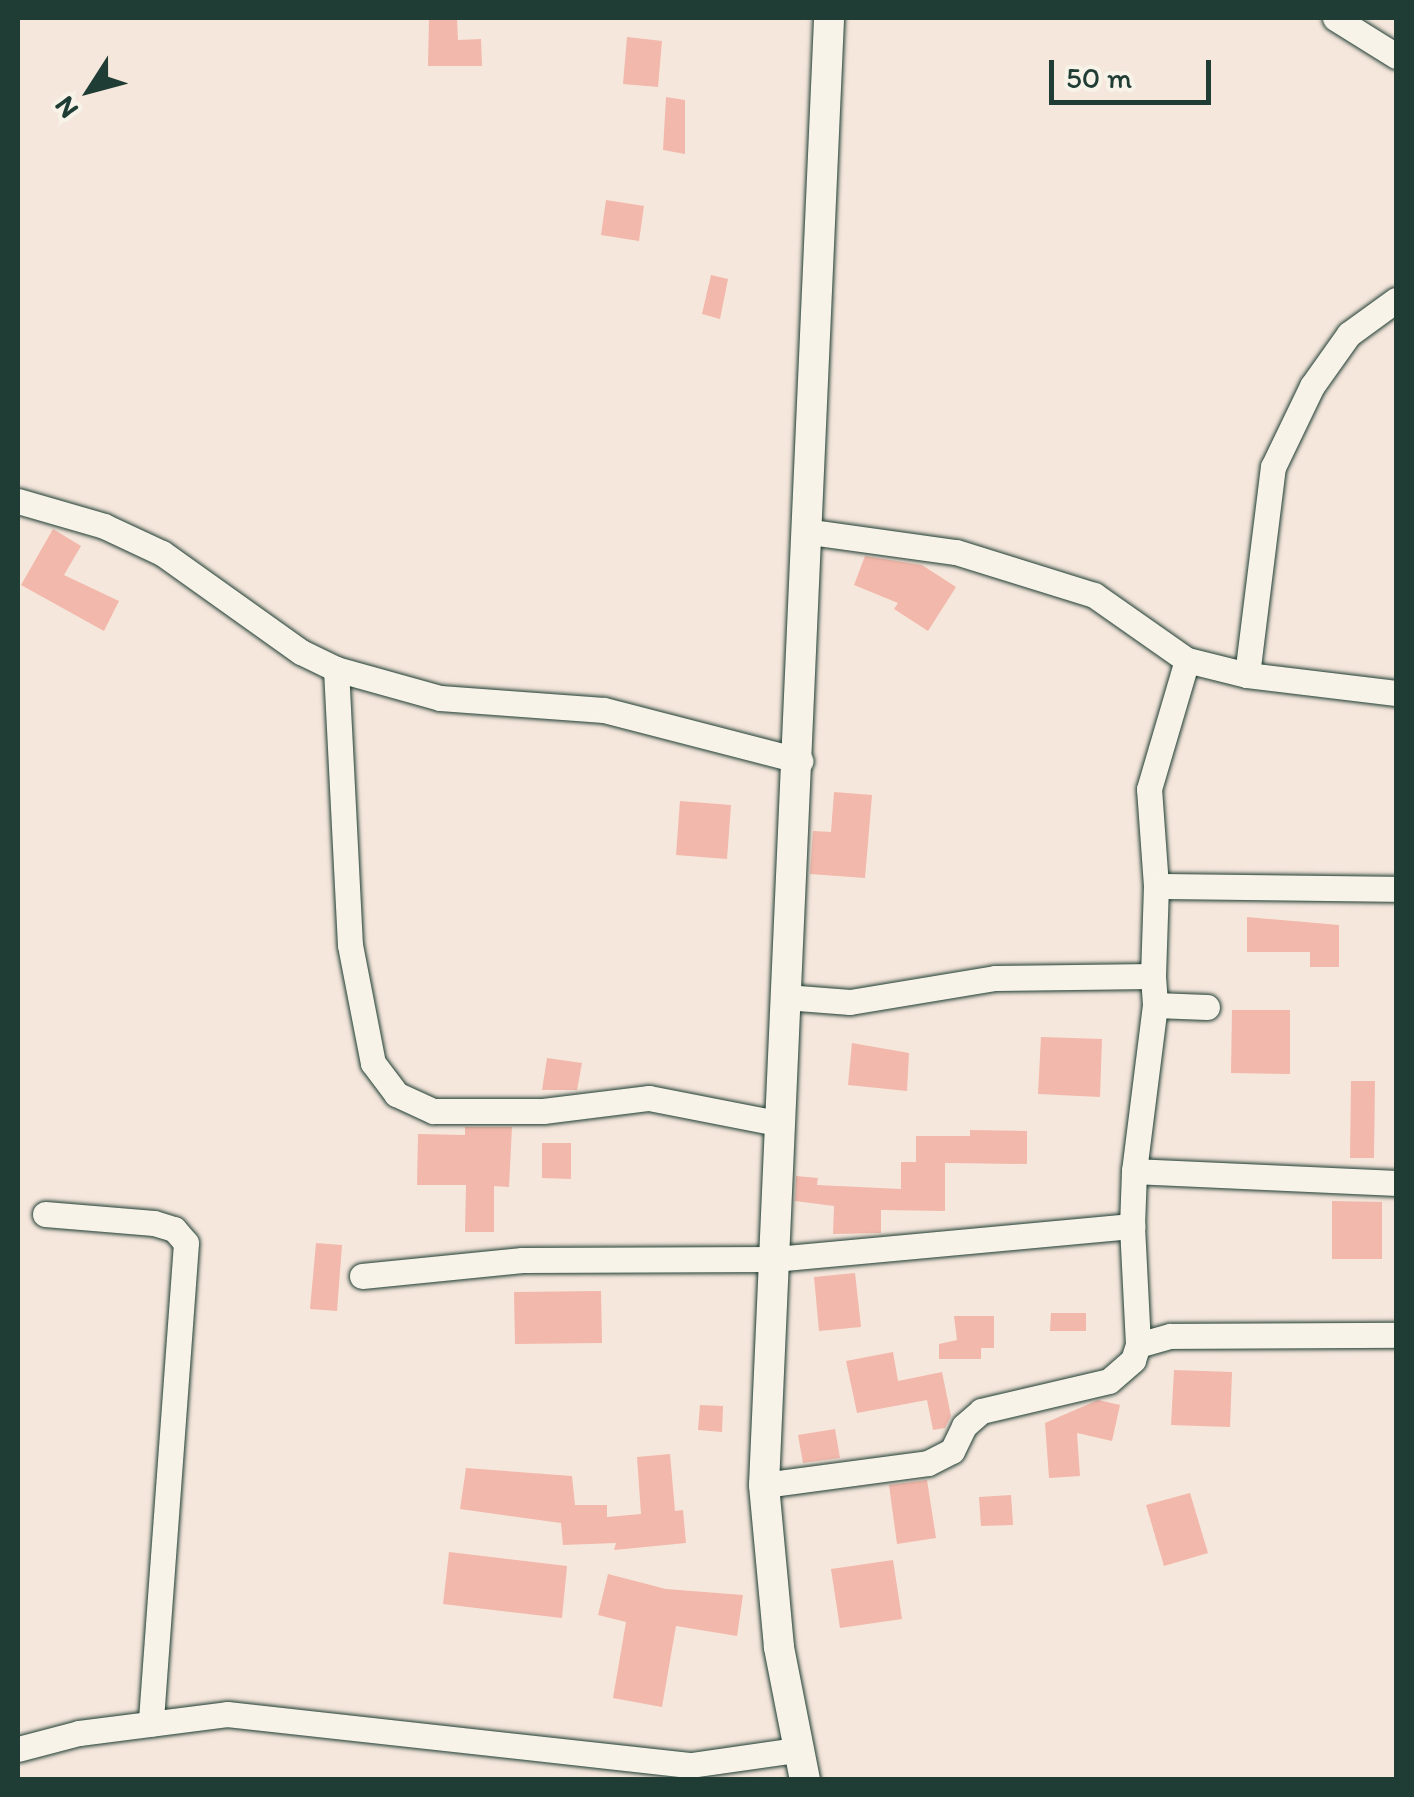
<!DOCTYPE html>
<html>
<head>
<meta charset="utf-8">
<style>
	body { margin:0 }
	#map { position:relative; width:1414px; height:1797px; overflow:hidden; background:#f6e7dc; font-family:Itim,sans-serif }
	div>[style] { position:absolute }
	.building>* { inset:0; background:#f2b8ab }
	.roads { filter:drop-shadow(0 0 2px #1f3d34) drop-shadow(0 0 2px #1f3d34) }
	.minor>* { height:25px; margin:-12.5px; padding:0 12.5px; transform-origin:12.5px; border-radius:12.5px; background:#f7f3e8 }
	.tertiary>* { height:30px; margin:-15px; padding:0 15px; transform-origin:15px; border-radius:15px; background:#f7f3e8 }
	span { translate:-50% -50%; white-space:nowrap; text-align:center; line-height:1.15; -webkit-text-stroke:8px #f7f3e8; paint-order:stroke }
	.frame { position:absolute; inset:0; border:20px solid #1f3d34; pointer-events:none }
	.north { position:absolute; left:40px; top:40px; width:100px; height:100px; -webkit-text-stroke:8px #f7f3e8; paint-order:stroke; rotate:234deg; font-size:28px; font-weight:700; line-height:40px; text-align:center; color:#1f3d34 }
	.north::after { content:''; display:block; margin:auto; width:35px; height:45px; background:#1f3d34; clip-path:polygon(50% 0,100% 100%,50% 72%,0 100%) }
	.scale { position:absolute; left:1049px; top:60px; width:162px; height:45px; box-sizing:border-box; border:5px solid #1f3d34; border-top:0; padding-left:12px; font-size:30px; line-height:35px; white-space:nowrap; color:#1f3d34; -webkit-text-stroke:8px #f7f3e8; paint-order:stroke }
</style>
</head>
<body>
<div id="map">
	<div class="building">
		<div style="clip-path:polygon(429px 18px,457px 18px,458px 40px,481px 39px,482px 66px,428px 66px)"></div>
		<div style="clip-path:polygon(627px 37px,662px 41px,658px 87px,623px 84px)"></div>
		<div style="clip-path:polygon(666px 97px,685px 100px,685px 154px,663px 150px)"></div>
		<div style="clip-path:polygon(606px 200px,644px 206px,639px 241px,601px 235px)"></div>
		<div style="clip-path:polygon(711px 275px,728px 279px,720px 319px,702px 314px)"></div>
		<div style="clip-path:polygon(53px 529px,81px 546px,64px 575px,119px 601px,104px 631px,21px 585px)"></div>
		<div style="clip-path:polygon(865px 556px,922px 565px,956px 587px,928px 631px,894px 609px,898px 603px,854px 585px)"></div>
		<div style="clip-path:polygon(834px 792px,872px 795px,865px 878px,810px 874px,813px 831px,831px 832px)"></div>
		<div style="clip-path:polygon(680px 801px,731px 805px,727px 859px,676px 855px)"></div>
		<div style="clip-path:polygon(1247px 917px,1339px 925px,1339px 967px,1310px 967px,1310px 952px,1247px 952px)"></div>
		<div style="clip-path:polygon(1232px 1010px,1290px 1010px,1290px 1074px,1231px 1073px)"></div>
		<div style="clip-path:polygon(1041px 1037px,1102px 1039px,1100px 1097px,1038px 1094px)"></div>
		<div style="clip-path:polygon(852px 1043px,909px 1053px,907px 1091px,848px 1085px)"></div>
		<div style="clip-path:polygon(547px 1058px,582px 1063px,577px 1090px,542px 1090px)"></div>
		<div style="clip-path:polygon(1351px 1081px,1375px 1081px,1374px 1158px,1350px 1158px)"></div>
		<div style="clip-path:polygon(465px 1127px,512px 1127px,509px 1187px,494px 1186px,494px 1232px,465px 1232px,466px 1185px,417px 1185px,418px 1134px,465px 1135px)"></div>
		<div style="clip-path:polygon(970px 1130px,1027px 1131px,1027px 1164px,945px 1163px,945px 1211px,881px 1210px,881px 1233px,833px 1234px,834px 1206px,795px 1201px,796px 1176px,818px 1178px,817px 1185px,901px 1189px,901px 1162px,916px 1162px,916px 1136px,970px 1136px)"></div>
		<div style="clip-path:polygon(542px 1143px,571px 1143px,571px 1179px,542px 1178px)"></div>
		<div style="clip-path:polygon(1332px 1201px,1382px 1202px,1382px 1259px,1332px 1259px)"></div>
		<div style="clip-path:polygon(316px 1243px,342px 1245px,337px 1311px,310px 1309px)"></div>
		<div style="clip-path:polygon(855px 1273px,861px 1327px,819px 1331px,814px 1277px)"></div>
		<div style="clip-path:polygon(601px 1291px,602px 1343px,515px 1344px,514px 1292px)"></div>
		<div style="clip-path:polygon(1051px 1313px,1086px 1313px,1086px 1331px,1050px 1331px)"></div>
		<div style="clip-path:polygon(954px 1316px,994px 1316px,994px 1348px,981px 1348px,981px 1359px,939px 1359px,939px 1344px,957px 1340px)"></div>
		<div style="clip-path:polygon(893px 1352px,898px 1381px,942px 1372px,951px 1416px,945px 1428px,933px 1430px,927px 1400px,857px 1413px,846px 1361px)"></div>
		<div style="clip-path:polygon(1174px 1370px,1232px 1372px,1230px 1427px,1171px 1425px)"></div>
		<div style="clip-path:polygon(1098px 1400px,1120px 1405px,1112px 1441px,1077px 1433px,1080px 1476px,1049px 1478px,1045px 1423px)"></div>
		<div style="clip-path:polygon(700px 1405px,723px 1406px,722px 1432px,698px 1430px)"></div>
		<div style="clip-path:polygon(835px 1429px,840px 1458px,803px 1463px,798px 1435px)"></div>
		<div style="clip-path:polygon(670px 1454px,675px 1511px,683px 1510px,686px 1543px,614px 1550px,616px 1543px,563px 1545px,561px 1523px,460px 1509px,466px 1468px,572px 1476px,575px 1505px,607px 1505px,607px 1517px,641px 1514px,637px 1457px)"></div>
		<div style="clip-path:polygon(927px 1480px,936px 1538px,897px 1544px,889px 1485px)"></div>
		<div style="clip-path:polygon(1190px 1493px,1208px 1553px,1164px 1566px,1146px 1505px)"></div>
		<div style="clip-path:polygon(1011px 1495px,1013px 1525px,981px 1526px,979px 1497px)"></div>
		<div style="clip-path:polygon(449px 1552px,567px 1566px,562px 1618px,443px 1604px)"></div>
		<div style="clip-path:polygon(893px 1560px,902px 1619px,840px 1628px,831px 1569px)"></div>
		<div style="clip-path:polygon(608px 1574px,666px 1589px,743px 1595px,737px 1636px,676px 1626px,662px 1707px,613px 1698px,626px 1622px,598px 1615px)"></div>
	</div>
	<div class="roads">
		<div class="minor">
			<div style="left:1335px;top:18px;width:72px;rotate:31.9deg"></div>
			<div style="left:18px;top:501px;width:90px;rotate:16.2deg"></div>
			<div style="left:104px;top:526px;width:64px;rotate:25deg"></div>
			<div style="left:162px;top:553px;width:171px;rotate:35.5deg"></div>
			<div style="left:301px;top:652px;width:39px;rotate:26deg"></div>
			<div style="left:336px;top:669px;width:108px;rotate:15.6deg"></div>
			<div style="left:440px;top:698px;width:164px;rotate:4.2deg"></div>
			<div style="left:604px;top:710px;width:203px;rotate:14.5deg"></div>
			<div style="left:811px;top:532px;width:146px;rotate:7.9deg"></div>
			<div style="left:956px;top:552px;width:145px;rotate:17.3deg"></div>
			<div style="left:1094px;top:595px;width:113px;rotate:35deg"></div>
			<div style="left:336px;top:669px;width:276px;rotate:87.1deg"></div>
			<div style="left:350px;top:945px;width:120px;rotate:79deg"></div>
			<div style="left:373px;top:1063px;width:39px;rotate:53deg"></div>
			<div style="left:396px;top:1094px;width:41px;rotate:24.7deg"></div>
			<div style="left:433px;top:1111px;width:110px"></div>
			<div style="left:543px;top:1111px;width:107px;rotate:-7deg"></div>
			<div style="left:649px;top:1098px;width:129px;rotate:11.1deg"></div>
			<div style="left:1247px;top:675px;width:210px;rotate:-82.9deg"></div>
			<div style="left:1273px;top:467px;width:90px;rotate:-64.3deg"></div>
			<div style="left:1312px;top:386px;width:64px;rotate:-54.6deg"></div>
			<div style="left:1349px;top:334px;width:58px;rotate:-35.9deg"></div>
			<div style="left:1156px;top:886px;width:97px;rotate:-94.1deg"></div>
			<div style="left:1149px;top:789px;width:134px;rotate:-73.6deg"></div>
			<div style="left:1187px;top:660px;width:62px;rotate:14deg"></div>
			<div style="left:1247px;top:675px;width:150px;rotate:6.9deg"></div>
			<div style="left:1153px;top:976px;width:90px;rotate:-88.1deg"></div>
			<div style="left:1156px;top:886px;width:240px;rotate:0.7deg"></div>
			<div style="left:785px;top:997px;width:65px;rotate:4.4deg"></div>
			<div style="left:850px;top:1002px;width:147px;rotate:-9.4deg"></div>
			<div style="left:995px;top:978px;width:158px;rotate:-0.7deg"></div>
			<div style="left:1153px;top:976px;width:29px;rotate:86deg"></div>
			<div style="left:1134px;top:1171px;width:167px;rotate:-82.8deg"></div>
			<div style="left:1155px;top:1005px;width:52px;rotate:2.2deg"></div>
			<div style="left:45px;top:1214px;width:109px;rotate:4.7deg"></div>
			<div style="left:154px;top:1223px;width:21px;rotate:17deg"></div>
			<div style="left:174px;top:1229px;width:18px;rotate:49deg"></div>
			<div style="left:186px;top:1243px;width:482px;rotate:94.2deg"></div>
			<div style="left:1132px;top:1226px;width:119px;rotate:87.1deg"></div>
			<div style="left:1138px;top:1345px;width:33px;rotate:-16deg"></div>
			<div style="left:1170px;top:1336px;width:226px;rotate:-0.3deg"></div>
			<div style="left:362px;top:1276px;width:161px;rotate:-5.7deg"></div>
			<div style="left:522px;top:1260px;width:253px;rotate:-0.2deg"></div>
			<div style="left:775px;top:1259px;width:359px;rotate:-5.3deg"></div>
			<div style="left:1132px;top:1226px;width:55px;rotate:-87.9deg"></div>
			<div style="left:1134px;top:1171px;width:262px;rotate:2.6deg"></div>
			<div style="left:764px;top:1485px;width:165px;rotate:-7.6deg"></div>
			<div style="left:928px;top:1463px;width:27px;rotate:-27deg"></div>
			<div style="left:952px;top:1451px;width:28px;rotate:-64deg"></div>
			<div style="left:964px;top:1426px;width:23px;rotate:-41deg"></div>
			<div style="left:981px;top:1411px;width:131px;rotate:-13.2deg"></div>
			<div style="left:1109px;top:1381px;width:32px;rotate:-41deg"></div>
			<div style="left:1133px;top:1360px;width:16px;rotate:-72deg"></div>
			<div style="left:18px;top:1749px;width:63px;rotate:-14.7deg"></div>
			<div style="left:79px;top:1733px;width:149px;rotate:-7.3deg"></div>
			<div style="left:227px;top:1714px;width:467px;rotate:6.3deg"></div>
			<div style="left:691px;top:1765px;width:105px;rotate:-8.2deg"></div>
		</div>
		<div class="tertiary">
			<div style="left:805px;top:1780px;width:136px;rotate:-101.1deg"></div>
			<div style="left:779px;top:1647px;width:163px;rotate:-95.3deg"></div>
			<div style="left:764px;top:1485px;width:1468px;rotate:-87.46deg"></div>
		</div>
	</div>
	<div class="frame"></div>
	<div class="north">N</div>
	<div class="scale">50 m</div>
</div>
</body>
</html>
